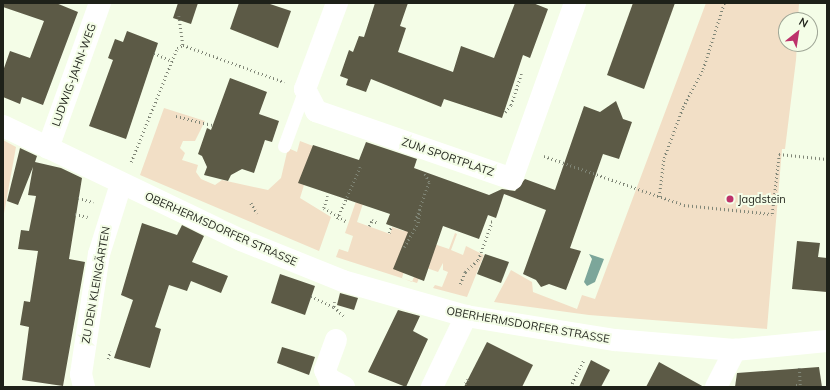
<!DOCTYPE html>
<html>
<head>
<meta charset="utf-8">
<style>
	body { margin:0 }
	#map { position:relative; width:830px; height:390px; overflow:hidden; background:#f4fde7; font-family:Mulish,sans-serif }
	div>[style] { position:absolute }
	.green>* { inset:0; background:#f2dfc6 }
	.water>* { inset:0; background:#7ca69a }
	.building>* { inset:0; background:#5c5a46 }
	.path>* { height:2.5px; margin-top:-1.25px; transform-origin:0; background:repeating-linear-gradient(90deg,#808677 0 1px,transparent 0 4px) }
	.lane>* { height:13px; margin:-6.5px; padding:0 6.5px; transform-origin:6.5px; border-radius:6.5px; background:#fff }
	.street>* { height:22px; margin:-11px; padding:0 11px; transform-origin:11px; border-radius:11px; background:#fff }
	.dots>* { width:11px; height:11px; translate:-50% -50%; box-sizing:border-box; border:2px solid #f4fde7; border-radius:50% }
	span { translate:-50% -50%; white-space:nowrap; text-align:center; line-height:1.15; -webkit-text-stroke:4px #f4fde7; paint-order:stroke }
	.street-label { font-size:11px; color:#1e2119 }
	.poi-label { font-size:11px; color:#1e2119 }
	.left { translate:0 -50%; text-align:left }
	.frame { position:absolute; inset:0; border:4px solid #1e2119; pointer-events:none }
	.north { position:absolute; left:778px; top:12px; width:40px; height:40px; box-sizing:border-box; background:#f4fde7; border:1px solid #9ea595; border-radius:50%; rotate:30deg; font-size:11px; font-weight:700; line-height:16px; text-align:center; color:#1e2119 }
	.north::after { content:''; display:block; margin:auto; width:14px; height:18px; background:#bd326b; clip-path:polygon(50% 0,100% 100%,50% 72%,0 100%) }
</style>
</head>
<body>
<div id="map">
	<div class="green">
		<div style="clip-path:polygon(706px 3px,799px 3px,798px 20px,786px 20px,786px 44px,797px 44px,796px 60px,785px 149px,782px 149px,767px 329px,589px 315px,494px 302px,511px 270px,532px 282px,533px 292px,577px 309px,582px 295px,595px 299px)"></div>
		<div style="clip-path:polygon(164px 108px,205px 121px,195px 141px,183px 141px,180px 148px,185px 153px,182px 160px,198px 165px,196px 172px,201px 179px,215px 185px,222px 180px,268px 190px,281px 178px,288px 148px,297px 152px,300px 141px,313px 146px,299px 183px,304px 185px,300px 198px,331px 217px,319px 251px,140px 175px)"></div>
		<div style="clip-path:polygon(3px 140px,16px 147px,3px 219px)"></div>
		<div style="clip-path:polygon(evenodd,371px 158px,377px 160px,357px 222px,390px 234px,392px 227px,404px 231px,407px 220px,434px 244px,449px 249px,455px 233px,457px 234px,451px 250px,463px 255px,466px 246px,484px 255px,467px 297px,433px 288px,435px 285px,442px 287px,448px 272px,443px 270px,443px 263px,438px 272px,424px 267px,417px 283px,336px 257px,339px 249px,348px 252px,353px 236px,345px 233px,371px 158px,419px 262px,412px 282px,402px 278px,406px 265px,419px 262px)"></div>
	</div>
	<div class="water">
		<div style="clip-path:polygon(589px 254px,604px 259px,595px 282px,587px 286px,584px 282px,592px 259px)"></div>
	</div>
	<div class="building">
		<div style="clip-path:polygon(3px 3px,56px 3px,78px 12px,43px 105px,22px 97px,20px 104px,3px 97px,3px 71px,10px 51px,30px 58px,44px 21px,3px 7px)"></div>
		<div style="clip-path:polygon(178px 3px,198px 3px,191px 24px,173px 18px)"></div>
		<div style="clip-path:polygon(239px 3px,267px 3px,291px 11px,278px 48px,230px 29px)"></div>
		<div style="clip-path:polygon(375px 3px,408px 3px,400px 26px,406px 28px,398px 52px,453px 72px,461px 46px,494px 58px,515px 3px,533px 3px,548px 9px,530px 58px,523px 55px,502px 118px,444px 99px,441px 107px,371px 79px,366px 92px,346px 85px,348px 79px,340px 76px,349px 50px,353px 52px,359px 36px,364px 37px)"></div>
		<div style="clip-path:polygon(633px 3px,675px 3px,644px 89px,607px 75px)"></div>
		<div style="clip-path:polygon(127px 31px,158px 43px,126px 139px,89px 126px,113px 60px,108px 58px,115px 39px,123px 42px)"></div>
		<div style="clip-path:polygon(230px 78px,267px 92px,259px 114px,279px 121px,272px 142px,265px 140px,254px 173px,242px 169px,231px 175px,228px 181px,204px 175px,207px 167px,202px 156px,198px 154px,207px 128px,211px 130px)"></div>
		<div style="clip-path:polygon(616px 101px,623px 119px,632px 122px,619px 159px,603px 154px,570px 248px,581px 251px,566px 290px,549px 284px,541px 287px,536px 280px,523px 274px,546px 210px,504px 194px,496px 218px,488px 215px,479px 239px,443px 226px,424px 281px,393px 269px,408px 232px,386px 224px,390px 214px,298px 183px,313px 145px,359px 160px,366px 142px,417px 159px,414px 168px,489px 195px,502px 189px,515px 191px,525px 179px,555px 190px,584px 106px,600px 112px)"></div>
		<div style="clip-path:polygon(20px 148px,37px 156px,35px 162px,61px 168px,82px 178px,69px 259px,85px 262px,63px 386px,22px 380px,29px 327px,20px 325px,24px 301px,30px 302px,38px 251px,18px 249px,21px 230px,29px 231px,36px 196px,28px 195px,33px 167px,18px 205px,7px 201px)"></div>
		<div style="clip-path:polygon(142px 223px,177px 235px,182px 225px,204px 236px,192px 262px,228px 276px,221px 293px,191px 281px,187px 291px,169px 285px,155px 327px,161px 329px,150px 368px,114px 358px,133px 300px,121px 295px)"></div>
		<div style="clip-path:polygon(797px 241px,820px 243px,818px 257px,827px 258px,827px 292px,792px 289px)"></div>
		<div style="clip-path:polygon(485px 254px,509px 262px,501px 283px,477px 274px)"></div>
		<div style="clip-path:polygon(280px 274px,315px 286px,305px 315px,271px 303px)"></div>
		<div style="clip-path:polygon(340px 293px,358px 298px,354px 310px,337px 305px)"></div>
		<div style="clip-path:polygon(398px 310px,420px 316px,413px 331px,428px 339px,406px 387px,368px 372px)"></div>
		<div style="clip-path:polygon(487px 342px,533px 365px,522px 387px,464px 387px)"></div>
		<div style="clip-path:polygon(282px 347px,315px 357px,309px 375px,277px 363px)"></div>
		<div style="clip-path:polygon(591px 360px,610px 370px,601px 387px,579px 387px)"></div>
		<div style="clip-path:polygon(659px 362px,704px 387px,646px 387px)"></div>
		<div style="clip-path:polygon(819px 367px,822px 387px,735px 387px,737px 373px)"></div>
	</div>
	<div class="path">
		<div style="left:179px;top:16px;width:29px;rotate:82deg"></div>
		<div style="left:154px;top:53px;width:20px;rotate:24deg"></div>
		<div style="left:505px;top:112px;width:9px;rotate:-49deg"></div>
		<div style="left:511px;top:105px;width:33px;rotate:-72deg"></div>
		<div style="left:176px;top:116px;width:37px;rotate:14deg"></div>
		<div style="left:544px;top:156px;width:148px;rotate:19.3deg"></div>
		<div style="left:684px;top:205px;width:88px;rotate:5.8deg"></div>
		<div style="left:772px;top:214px;width:60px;rotate:-83.3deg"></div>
		<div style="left:779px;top:154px;width:48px;rotate:5.9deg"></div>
		<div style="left:131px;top:162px;width:123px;rotate:-68deg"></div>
		<div style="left:177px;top:48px;width:7px;rotate:-27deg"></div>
		<div style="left:183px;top:45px;width:108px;rotate:20.1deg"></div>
		<div style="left:328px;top:196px;width:13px;rotate:108deg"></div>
		<div style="left:324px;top:208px;width:27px;rotate:31deg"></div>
		<div style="left:659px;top:197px;width:39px;rotate:-83deg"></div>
		<div style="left:664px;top:158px;width:54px;rotate:-69.6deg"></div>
		<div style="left:683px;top:107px;width:43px;rotate:-62.2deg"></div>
		<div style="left:703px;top:69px;width:69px;rotate:-72.3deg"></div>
		<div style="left:78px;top:198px;width:16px;rotate:15deg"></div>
		<div style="left:251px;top:203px;width:12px;rotate:59deg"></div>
		<div style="left:75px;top:214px;width:13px;rotate:13deg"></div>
		<div style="left:337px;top:219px;width:57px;rotate:-66.1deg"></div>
		<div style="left:415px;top:221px;width:41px;rotate:-70.3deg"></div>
		<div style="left:429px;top:182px;width:10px;rotate:-119deg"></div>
		<div style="left:369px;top:226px;width:7px;rotate:-63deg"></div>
		<div style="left:372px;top:220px;width:7px;rotate:27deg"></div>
		<div style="left:389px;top:233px;width:6px;rotate:-72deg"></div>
		<div style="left:404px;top:247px;width:28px;rotate:-60deg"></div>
		<div style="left:418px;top:223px;width:15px;rotate:-82deg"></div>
		<div style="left:460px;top:284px;width:13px;rotate:-67deg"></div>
		<div style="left:465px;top:272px;width:18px;rotate:-43deg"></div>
		<div style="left:478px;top:260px;width:40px;rotate:-69.8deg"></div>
		<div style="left:492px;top:222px;width:3px;rotate:180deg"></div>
		<div style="left:311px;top:296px;width:25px;rotate:26deg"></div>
		<div style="left:335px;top:302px;width:5px;rotate:101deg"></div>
		<div style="left:334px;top:307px;width:13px;rotate:42deg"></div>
		<div style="left:108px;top:359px;width:8px;rotate:-76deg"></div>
		<div style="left:796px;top:385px;width:4px"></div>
		<div style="left:800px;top:385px;width:19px;rotate:-93deg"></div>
		<div style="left:463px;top:387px;width:9px;rotate:-58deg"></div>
		<div style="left:570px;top:387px;width:31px;rotate:-63deg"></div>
	</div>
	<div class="lane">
		<div style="left:284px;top:146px;width:61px;rotate:-69.8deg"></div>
	</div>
	<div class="street">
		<div style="left:337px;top:3px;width:92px;rotate:110.4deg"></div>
		<div style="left:305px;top:89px;width:25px;rotate:63deg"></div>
		<div style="left:316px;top:111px;width:207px;rotate:19.1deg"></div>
		<div style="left:512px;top:179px;width:187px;rotate:-70.3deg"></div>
		<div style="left:3px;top:126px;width:264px;rotate:25.6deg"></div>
		<div style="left:241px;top:240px;width:110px;rotate:21.9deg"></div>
		<div style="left:343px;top:281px;width:128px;rotate:15.9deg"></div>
		<div style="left:466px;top:316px;width:151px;rotate:9.2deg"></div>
		<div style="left:615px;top:340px;width:120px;rotate:4.8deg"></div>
		<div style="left:735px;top:350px;width:92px;rotate:-5.6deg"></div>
		<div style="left:48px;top:148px;width:154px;rotate:-70.3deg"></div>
		<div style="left:336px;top:340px;width:32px;rotate:110deg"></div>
		<div style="left:325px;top:370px;width:10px;rotate:66deg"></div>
		<div style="left:329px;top:379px;width:17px;rotate:28deg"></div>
		<div style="left:84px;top:387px;width:13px;rotate:-103deg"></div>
		<div style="left:81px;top:374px;width:121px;rotate:-81.5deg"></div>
		<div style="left:99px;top:254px;width:73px;rotate:-72.6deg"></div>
		<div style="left:432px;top:387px;width:79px;rotate:-64.4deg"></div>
		<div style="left:716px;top:387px;width:42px;rotate:-62.8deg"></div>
	</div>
	<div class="dots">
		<div style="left:730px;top:199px;background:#bd326b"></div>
	</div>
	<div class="street-label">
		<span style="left:74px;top:75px;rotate:-70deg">LUDWIG-JAHN-WEG</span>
		<span style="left:448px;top:157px;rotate:19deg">ZUM SPORTPLATZ</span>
		<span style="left:221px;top:229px;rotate:24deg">OBERHERMSDORFER STRASSE</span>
		<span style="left:96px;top:285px;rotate:-80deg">ZU DEN KLEINGÄRTEN</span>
		<span style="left:528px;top:325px;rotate:10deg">OBERHERMSDORFER STRASSE</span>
	</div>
	<div class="poi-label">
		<span class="left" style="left:738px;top:199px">Jagdstein</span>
	</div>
	<div class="frame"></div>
	<div class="north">N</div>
</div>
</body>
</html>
